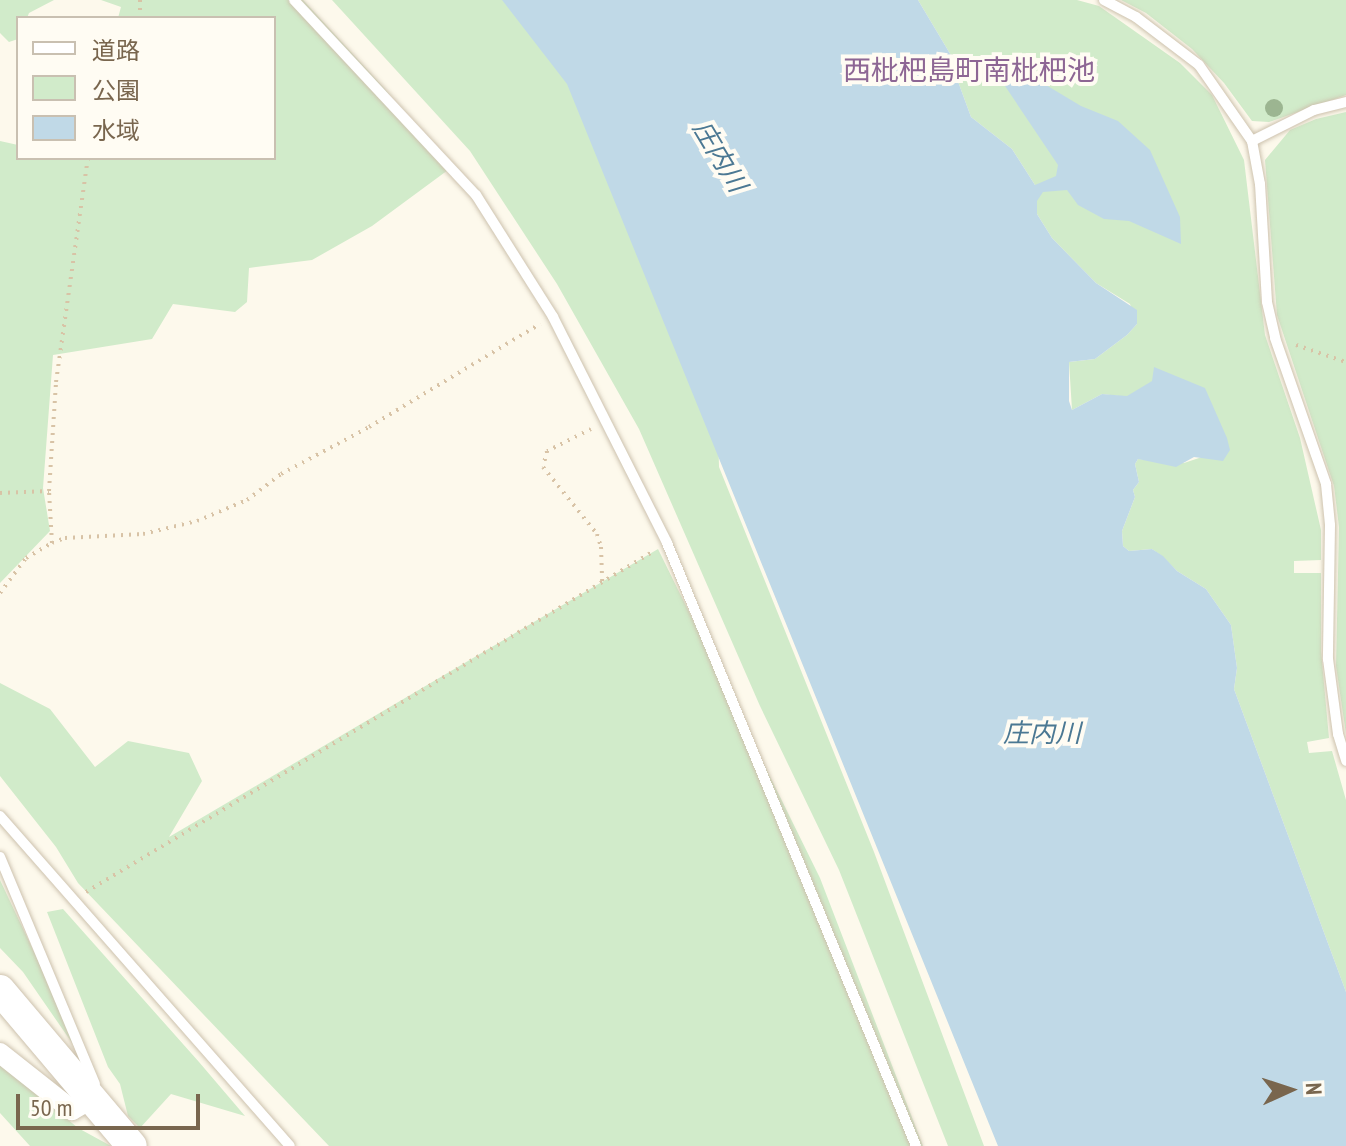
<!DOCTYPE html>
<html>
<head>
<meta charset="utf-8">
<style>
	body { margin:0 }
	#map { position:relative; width:1346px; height:1146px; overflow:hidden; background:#fdf9ec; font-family:"PT Sans Narrow","Noto Sans JP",sans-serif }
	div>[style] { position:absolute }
	.green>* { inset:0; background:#d1ebca }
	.water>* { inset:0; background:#c0d9e7 }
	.path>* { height:4px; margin-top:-2px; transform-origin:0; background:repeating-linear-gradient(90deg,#d8c3a6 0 2px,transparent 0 8px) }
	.roads { filter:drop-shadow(0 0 2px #cdc2ae) drop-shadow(0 0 2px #cdc2ae) }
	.lane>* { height:10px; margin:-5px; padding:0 5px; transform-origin:5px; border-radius:5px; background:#fff }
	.street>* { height:20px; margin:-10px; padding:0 10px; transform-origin:10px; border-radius:10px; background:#fff }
	.secondary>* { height:30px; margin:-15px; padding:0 15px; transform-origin:15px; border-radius:15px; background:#fff }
	.trees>* { width:18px; height:18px; margin:-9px; border-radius:50%; background:#9cb591 }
	span { translate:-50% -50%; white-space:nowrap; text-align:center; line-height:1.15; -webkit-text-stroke:8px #fffcf3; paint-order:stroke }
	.water-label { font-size:26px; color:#4b7893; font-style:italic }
	.quarter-label { font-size:28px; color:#8d6694 }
	.legend { position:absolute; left:16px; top:16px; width:260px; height:144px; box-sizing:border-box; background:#fffcf3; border:2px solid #c9c0b1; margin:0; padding:10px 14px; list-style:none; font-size:24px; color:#79664e }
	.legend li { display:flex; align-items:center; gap:16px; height:40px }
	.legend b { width:40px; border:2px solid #c9c0b1 }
	.north { position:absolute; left:1250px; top:1050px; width:80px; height:80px; -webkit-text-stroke:6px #fffcf3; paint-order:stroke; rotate:87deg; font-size:22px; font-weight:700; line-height:32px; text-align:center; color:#79664e }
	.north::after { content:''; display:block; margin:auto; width:28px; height:36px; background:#79664e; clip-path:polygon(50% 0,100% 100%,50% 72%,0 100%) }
	.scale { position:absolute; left:16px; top:1094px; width:184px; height:36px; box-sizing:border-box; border:4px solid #79664e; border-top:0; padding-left:10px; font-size:24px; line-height:28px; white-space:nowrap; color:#79664e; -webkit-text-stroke:6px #fffcf3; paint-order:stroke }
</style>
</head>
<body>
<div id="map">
	<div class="green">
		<div style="clip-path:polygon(0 0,54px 0,29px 13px,27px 18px,18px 18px,18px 39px,9px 42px,0 33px)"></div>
		<div style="clip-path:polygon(101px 0,303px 0,384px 88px,448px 170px,372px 226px,312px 260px,249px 268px,247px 302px,235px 312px,173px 304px,152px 339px,53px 355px,43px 488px,50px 531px,0 583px,0 141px,18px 145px,18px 158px,274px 158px,274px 18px,118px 18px,121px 7px)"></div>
		<div style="clip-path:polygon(332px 0,505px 0,586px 107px,718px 425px,719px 467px,874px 852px,984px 1146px,948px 1146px,839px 870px,760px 706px,639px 429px,557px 284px,470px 151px)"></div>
		<div style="clip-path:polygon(918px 0,1077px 0,1099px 6px,1180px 63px,1212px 95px,1244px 160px,1265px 335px,1300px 438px,1321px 530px,1321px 560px,1294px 561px,1294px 573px,1321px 573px,1321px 651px,1329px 738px,1307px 742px,1309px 753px,1332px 751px,1346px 800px,1346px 992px,1234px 689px,1237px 668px,1231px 625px,1206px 589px,1177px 571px,1162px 556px,1152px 549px,1129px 551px,1123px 546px,1122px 531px,1135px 497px,1133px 490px,1139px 482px,1135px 464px,1138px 459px,1184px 463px,1202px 457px,1155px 368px,1153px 381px,1141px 389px,1127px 397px,1102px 394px,1072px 410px,1069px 362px,1095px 359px,1127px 335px,1137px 324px,1130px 304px,1096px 283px,1052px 238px,1037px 214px,1035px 185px,1012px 149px,971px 117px,956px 76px,955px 62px)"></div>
		<div style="clip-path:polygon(1121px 0,1346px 0,1346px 95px,1269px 122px,1252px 121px,1224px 83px,1192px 49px,1146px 13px)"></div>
		<div style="clip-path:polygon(1346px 112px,1346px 734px,1336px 666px,1339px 527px,1334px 486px,1277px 315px,1265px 160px,1290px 130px,1316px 119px)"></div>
		<div style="clip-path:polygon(658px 549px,820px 878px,923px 1146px,329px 1146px,78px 883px,56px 847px,0 776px,0 683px,50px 709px,95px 767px,128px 741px,189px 753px,202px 781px,169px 837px)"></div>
		<div style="clip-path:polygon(0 880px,88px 1066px,23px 972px,0 948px)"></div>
		<div style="clip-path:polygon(63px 909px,199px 1062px,245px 1116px,171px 1094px,140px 1128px,128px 1116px,120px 1084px,108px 1067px,47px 912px)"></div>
		<div style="clip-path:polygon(0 1063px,78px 1128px,111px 1146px,30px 1146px,0 1113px)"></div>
	</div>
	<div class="water">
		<div style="clip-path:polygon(502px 0,918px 0,955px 62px,956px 76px,971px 117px,1012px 149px,1035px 185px,1056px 176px,1058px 165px,1003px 83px,989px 76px,993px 67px,1031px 76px,1081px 106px,1118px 121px,1150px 150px,1180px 217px,1181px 244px,1129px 221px,1104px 219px,1078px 205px,1067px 190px,1043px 192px,1037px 201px,1037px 214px,1052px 238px,1096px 283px,1137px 310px,1137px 324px,1127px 335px,1095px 359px,1069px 362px,1069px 401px,1072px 410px,1102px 394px,1127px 396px,1152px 381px,1154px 367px,1205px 388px,1227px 438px,1230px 450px,1223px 461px,1194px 457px,1176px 467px,1138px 459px,1135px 464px,1139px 482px,1133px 490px,1135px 497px,1122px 531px,1123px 546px,1129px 551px,1152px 549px,1163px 556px,1177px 571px,1206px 589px,1231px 625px,1237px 668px,1234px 689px,1346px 992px,1346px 1146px,998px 1146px,567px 84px)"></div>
	</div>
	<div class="path">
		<div style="left:140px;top:18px;width:18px;rotate:-90deg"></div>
		<div style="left:1296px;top:345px;width:53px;rotate:18.8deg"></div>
		<div style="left:591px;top:429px;width:49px;rotate:153.4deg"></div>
		<div style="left:547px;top:451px;width:16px;rotate:104deg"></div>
		<div style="left:543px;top:467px;width:86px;rotate:51.1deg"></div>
		<div style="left:597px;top:534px;width:14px;rotate:73deg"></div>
		<div style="left:601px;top:547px;width:35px;rotate:88deg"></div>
		<div style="left:0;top:493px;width:49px;rotate:-2.3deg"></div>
		<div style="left:52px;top:543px;width:52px;rotate:-93.3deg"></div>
		<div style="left:49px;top:491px;width:109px;rotate:-86.3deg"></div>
		<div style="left:56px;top:382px;width:226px;rotate:-81.9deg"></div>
		<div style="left:0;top:593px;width:44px;rotate:-53.4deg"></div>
		<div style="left:26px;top:558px;width:30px;rotate:-30deg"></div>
		<div style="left:52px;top:543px;width:14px;rotate:-21deg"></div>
		<div style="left:65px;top:538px;width:78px;rotate:-2.9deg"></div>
		<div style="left:143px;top:534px;width:56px;rotate:-13.5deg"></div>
		<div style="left:197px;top:521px;width:54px;rotate:-22.8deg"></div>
		<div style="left:247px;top:500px;width:43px;rotate:-37.4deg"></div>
		<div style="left:281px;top:474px;width:100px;rotate:-28.1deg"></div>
		<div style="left:369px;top:427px;width:200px;rotate:-31.1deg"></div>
		<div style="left:86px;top:892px;width:662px;rotate:-30.98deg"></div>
	</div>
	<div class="roads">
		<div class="lane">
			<div style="left:294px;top:0;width:267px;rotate:47deg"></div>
			<div style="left:476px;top:195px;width:144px;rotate:57.7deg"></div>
			<div style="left:553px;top:317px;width:253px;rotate:63.2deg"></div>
			<div style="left:667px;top:543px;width:652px;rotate:67.56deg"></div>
			<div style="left:1104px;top:0;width:36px;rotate:28deg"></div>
			<div style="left:1136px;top:17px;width:79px;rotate:37.3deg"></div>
			<div style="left:1199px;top:65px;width:93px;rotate:55.1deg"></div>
			<div style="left:1252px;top:141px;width:44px;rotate:79.5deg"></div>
			<div style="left:1260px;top:184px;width:118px;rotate:86.6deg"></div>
			<div style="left:1267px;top:302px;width:37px;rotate:77deg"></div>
			<div style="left:1275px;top:338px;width:155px;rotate:70.7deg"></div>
			<div style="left:1326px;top:484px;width:41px;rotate:84.4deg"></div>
			<div style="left:1330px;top:525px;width:134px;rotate:90.9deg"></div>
			<div style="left:1328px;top:659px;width:76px;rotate:82.4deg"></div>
			<div style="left:1338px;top:734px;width:28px;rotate:73deg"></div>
			<div style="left:1252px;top:141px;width:69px;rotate:-26.6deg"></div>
			<div style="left:1314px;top:110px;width:33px;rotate:-14deg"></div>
			<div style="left:0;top:816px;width:439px;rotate:48.7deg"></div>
			<div style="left:0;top:857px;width:246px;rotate:67.3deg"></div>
		</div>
		<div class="street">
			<div style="left:0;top:1053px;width:92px;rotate:38.4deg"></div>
			<div style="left:72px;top:1110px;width:24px;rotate:-30deg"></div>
		</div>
		<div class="secondary">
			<div style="left:0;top:990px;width:204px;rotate:49.8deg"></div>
		</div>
	</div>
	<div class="trees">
		<div style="left:1274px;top:108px"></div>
	</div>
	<div class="water-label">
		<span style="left:720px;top:156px;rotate:59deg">庄内川</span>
		<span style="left:1042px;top:733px">庄内川</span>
	</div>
	<div class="quarter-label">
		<span style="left:969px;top:70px">西枇杷島町南枇杷池</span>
	</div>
	<ul class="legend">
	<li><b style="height:10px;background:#fff"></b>道路</li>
	<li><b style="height:22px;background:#d1ebca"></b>公園</li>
	<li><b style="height:22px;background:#c0d9e7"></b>水域</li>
	</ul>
	<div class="north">N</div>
	<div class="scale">50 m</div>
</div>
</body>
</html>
